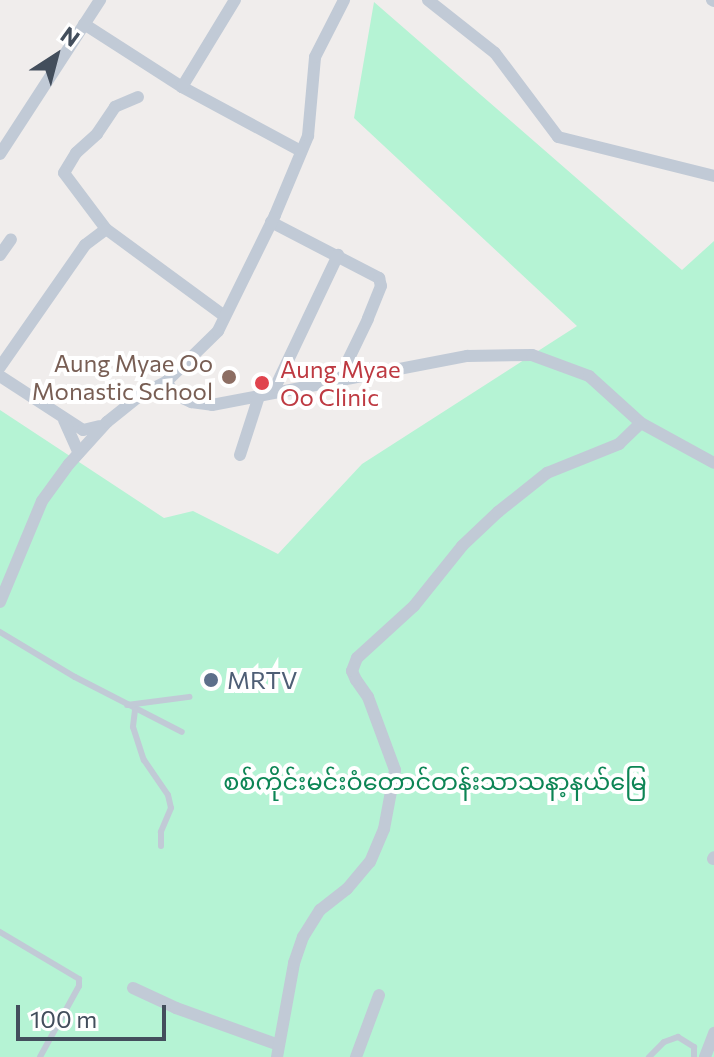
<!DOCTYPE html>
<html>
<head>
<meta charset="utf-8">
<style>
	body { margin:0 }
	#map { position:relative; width:714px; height:1057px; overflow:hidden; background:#f0edec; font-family:Commissioner,"Noto Sans Myanmar",sans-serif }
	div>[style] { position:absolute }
	.green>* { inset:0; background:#b5f3d4 }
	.lane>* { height:6px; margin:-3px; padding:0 3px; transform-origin:3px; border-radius:3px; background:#c1cad6 }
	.street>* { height:12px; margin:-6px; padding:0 6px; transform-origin:6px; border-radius:6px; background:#c1cad6 }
	.dots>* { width:22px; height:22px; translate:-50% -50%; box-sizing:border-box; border:4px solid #fff; border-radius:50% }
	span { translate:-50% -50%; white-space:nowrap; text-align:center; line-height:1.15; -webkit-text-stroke:8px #fff; paint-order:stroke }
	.education-label { font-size:24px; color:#785e54 }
	.right { translate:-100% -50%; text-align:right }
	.health-label { font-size:24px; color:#be3a42 }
	.left { translate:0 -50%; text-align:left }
	.service-label { font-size:24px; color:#4e5e75 }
	.park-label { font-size:24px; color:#0d8555 }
	.north { position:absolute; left:16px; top:16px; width:80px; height:80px; -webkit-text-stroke:6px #fff; paint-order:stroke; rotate:36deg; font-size:22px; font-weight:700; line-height:32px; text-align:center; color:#434e5c }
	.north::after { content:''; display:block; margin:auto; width:28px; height:36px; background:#434e5c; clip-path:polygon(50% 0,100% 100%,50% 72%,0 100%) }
	.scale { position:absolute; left:16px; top:1005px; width:150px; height:36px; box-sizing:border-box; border:4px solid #434e5c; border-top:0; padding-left:10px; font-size:24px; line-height:28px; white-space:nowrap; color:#434e5c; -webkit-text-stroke:6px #fff; paint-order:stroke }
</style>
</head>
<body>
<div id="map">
	<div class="green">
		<div style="clip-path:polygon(374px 2px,682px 270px,714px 241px,714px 1057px,0 1057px,0 410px,164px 518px,193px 511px,278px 554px,362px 464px,577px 326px,354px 118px)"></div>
	</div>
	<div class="lane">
		<div style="left:0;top:632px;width:87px;rotate:31deg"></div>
		<div style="left:75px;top:677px;width:120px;rotate:27.2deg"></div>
		<div style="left:127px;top:705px;width:63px;rotate:-7.4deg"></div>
		<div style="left:135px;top:710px;width:17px;rotate:97deg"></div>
		<div style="left:133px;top:727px;width:35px;rotate:72deg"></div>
		<div style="left:144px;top:760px;width:42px;rotate:55.6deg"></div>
		<div style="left:168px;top:795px;width:13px;rotate:77deg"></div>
		<div style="left:171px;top:808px;width:26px;rotate:113deg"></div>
		<div style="left:161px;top:832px;width:14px;rotate:90deg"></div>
		<div style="left:0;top:932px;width:92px;rotate:30.7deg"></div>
		<div style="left:79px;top:979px;width:7px;rotate:90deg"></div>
		<div style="left:79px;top:986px;width:81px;rotate:118.8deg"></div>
		<div style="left:649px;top:1057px;width:21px;rotate:-45deg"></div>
		<div style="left:664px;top:1042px;width:15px;rotate:-20deg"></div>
		<div style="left:678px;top:1037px;width:19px;rotate:32deg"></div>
		<div style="left:694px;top:1047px;width:10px;rotate:90deg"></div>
	</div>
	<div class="street">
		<div style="left:428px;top:0;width:85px;rotate:38.3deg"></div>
		<div style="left:495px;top:53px;width:105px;rotate:53.1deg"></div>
		<div style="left:558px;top:137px;width:161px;rotate:14deg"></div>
		<div style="left:712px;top:0;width:2px;rotate:27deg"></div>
		<div style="left:84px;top:24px;width:117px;rotate:32.7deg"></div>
		<div style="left:182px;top:87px;width:135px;rotate:28.3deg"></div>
		<div style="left:182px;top:87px;width:102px;rotate:-58.7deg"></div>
		<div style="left:138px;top:97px;width:25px;rotate:157deg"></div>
		<div style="left:115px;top:107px;width:32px;rotate:124deg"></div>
		<div style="left:97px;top:134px;width:28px;rotate:138deg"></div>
		<div style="left:76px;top:153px;width:23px;rotate:121deg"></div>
		<div style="left:64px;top:173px;width:70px;rotate:53.1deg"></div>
		<div style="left:106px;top:229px;width:145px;rotate:36.3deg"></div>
		<div style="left:0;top:154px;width:184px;rotate:-57deg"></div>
		<div style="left:271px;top:222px;width:122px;rotate:27.4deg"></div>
		<div style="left:379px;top:278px;width:8px;rotate:76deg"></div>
		<div style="left:381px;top:286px;width:35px;rotate:112deg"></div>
		<div style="left:368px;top:319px;width:71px;rotate:115.8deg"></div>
		<div style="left:0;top:255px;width:19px;rotate:-55deg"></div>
		<div style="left:0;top:367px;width:149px;rotate:-55.1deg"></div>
		<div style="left:85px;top:245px;width:26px;rotate:-37deg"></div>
		<div style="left:0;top:376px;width:99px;rotate:33deg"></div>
		<div style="left:83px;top:430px;width:17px;rotate:-13deg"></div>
		<div style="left:166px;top:382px;width:16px;rotate:52deg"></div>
		<div style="left:176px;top:395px;width:17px;rotate:25deg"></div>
		<div style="left:191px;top:402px;width:21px;rotate:8deg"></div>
		<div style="left:212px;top:405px;width:260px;rotate:-10.9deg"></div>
		<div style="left:467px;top:356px;width:65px;rotate:-0.9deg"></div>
		<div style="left:532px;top:355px;width:61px;rotate:20.2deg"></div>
		<div style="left:589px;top:376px;width:70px;rotate:42.1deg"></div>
		<div style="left:641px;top:423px;width:83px;rotate:28.7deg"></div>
		<div style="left:273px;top:392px;width:152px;rotate:-64.6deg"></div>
		<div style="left:64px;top:420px;width:36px;rotate:66deg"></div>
		<div style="left:240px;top:455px;width:62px;rotate:-72.1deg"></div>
		<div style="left:0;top:602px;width:109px;rotate:-67.4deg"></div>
		<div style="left:42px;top:501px;width:46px;rotate:-53.9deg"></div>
		<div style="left:69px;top:464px;width:57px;rotate:-47.9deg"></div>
		<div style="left:107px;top:422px;width:45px;rotate:-38.7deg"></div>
		<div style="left:142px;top:394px;width:27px;rotate:-27deg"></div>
		<div style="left:166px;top:382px;width:73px;rotate:-44.4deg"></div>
		<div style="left:218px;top:331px;width:129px;rotate:-63.8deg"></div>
		<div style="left:275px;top:215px;width:86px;rotate:-67.3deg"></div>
		<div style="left:308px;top:136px;width:79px;rotate:-84.9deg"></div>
		<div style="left:315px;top:57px;width:64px;rotate:-63deg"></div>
		<div style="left:713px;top:859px;width:2px;rotate:-63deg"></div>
		<div style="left:133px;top:988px;width:47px;rotate:24.9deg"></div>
		<div style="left:176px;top:1008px;width:109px;rotate:19.8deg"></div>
		<div style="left:277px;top:1057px;width:96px;rotate:-79.7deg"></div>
		<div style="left:294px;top:963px;width:28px;rotate:-71deg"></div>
		<div style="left:303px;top:937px;width:32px;rotate:-58deg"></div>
		<div style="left:320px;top:910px;width:34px;rotate:-38deg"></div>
		<div style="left:347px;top:889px;width:35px;rotate:-50deg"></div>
		<div style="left:370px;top:862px;width:36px;rotate:-67deg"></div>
		<div style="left:384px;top:829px;width:60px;rotate:-79.4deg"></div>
		<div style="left:395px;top:770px;width:78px;rotate:-110.3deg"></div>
		<div style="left:368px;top:697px;width:21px;rotate:-125deg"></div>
		<div style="left:356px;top:680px;width:10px;rotate:-114deg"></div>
		<div style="left:352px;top:671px;width:14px;rotate:-69deg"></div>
		<div style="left:357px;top:658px;width:77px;rotate:-42.4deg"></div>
		<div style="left:414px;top:606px;width:77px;rotate:-51.3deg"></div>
		<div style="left:462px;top:546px;width:50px;rotate:-43.4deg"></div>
		<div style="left:498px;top:512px;width:63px;rotate:-38.5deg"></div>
		<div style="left:547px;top:473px;width:78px;rotate:-21.9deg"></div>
		<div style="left:619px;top:444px;width:30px;rotate:-44deg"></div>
		<div style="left:356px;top:1057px;width:66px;rotate:-69.6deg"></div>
		<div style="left:705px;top:1057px;width:26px;rotate:-69deg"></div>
	</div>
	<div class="dots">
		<div style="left:229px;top:377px;background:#8d6e63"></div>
		<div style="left:262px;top:383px;background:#e0444e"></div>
		<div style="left:211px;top:680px;background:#5c6f8a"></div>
	</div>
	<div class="education-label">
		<span class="right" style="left:213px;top:377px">Aung Myae Oo<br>Monastic School</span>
	</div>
	<div class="health-label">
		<span class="left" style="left:280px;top:383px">Aung Myae<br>Oo Clinic</span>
	</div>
	<div class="service-label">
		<span class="left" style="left:227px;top:680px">MRTV</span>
	</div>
	<div class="park-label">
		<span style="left:435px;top:781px">စစ်ကိုင်းမင်းဝံတောင်တန်းသာသနာ့နယ်မြေ</span>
	</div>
	<div class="north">N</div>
	<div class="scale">100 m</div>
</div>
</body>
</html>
